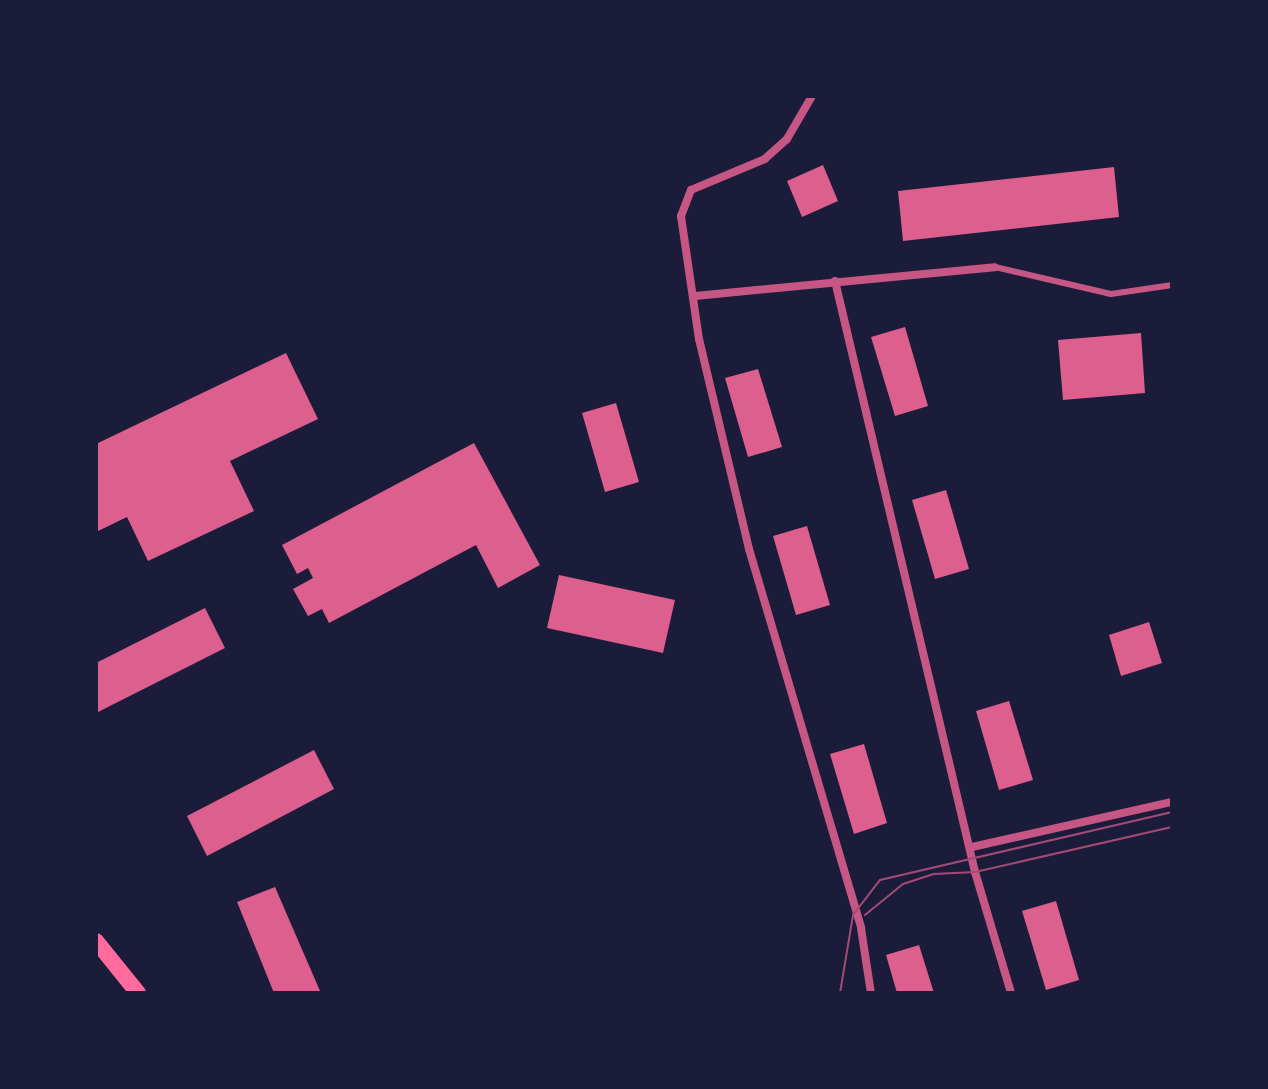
<!DOCTYPE html>
<html>
<head>
<meta charset="utf-8">
<style>
	body { margin:0 }
	#map { position:relative; width:1268px; height:1089px; overflow:hidden; background:#1b1b3a; font-family:"Fira Sans Condensed",sans-serif }
	div>[style] { position:absolute }
	.building>* { inset:0; background:#dd5f8e }
	.service>* { height:6px; margin:-3px; padding:0 3px; transform-origin:3px; border-radius:3px; background:#c65784 }
	.minor>* { height:8px; margin:-4px; padding:0 4px; transform-origin:4px; border-radius:4px; background:#c65784 }
	.secondary>* { height:16px; margin:-8px; padding:0 8px; transform-origin:8px; border-radius:8px; background:#ff6b9d }
	.tram>* { height:2px; margin:-1px; padding:0 1px; transform-origin:1px; border-radius:1px; background:#a44b75 }
	span { translate:-50% -50%; white-space:nowrap; text-align:center; line-height:1.15; -webkit-text-stroke:8px #1b1b3a; paint-order:stroke }
	.frame { position:absolute; inset:0; border:98px solid #1b1b3a; pointer-events:none }
</style>
</head>
<body>
<div id="map">
	<div class="building">
		<div style="clip-path:polygon(823px 165px,838px 201px,802px 217px,787px 181px)"></div>
		<div style="clip-path:polygon(1114px 167px,1119px 217px,903px 241px,898px 191px)"></div>
		<div style="clip-path:polygon(905px 327px,928px 406px,895px 416px,871px 337px)"></div>
		<div style="clip-path:polygon(1141px 333px,1145px 393px,1063px 400px,1058px 340px)"></div>
		<div style="clip-path:polygon(286px 353px,318px 419px,230px 461px,254px 511px,148px 561px,127px 517px,96px 532px,96px 444px)"></div>
		<div style="clip-path:polygon(758px 369px,782px 447px,748px 457px,725px 378px)"></div>
		<div style="clip-path:polygon(616px 403px,639px 482px,605px 492px,582px 413px)"></div>
		<div style="clip-path:polygon(474px 443px,540px 565px,498px 588px,476px 545px,329px 623px,322px 609px,308px 616px,293px 589px,313px 578px,308px 568px,297px 574px,282px 545px)"></div>
		<div style="clip-path:polygon(946px 490px,969px 569px,935px 579px,912px 500px)"></div>
		<div style="clip-path:polygon(807px 526px,830px 605px,796px 615px,773px 536px)"></div>
		<div style="clip-path:polygon(559px 575px,675px 600px,663px 653px,547px 628px)"></div>
		<div style="clip-path:polygon(205px 608px,225px 648px,96px 713px,96px 663px)"></div>
		<div style="clip-path:polygon(1149px 622px,1162px 663px,1121px 676px,1109px 635px)"></div>
		<div style="clip-path:polygon(1009px 701px,1033px 780px,999px 790px,976px 711px)"></div>
		<div style="clip-path:polygon(864px 744px,887px 823px,854px 834px,830px 754px)"></div>
		<div style="clip-path:polygon(314px 750px,334px 789px,207px 856px,187px 816px)"></div>
		<div style="clip-path:polygon(275px 887px,320px 991px,316px 993px,274px 993px,237px 902px)"></div>
		<div style="clip-path:polygon(1056px 901px,1079px 980px,1046px 990px,1022px 911px)"></div>
		<div style="clip-path:polygon(919px 945px,934px 993px,897px 993px,886px 955px)"></div>
	</div>
	<div class="service">
		<div style="left:995px;top:267px;width:119px;rotate:13.1deg"></div>
		<div style="left:1111px;top:294px;width:62px;rotate:-8.4deg"></div>
	</div>
	<div class="minor">
		<div style="left:812px;top:96px;width:50px;rotate:120.2deg"></div>
		<div style="left:787px;top:139px;width:30px;rotate:138deg"></div>
		<div style="left:765px;top:159px;width:80px;rotate:157.3deg"></div>
		<div style="left:691px;top:190px;width:28px;rotate:111deg"></div>
		<div style="left:681px;top:216px;width:124px;rotate:81.7deg"></div>
		<div style="left:699px;top:339px;width:216px;rotate:76.6deg"></div>
		<div style="left:749px;top:549px;width:395px;rotate:73.5deg"></div>
		<div style="left:861px;top:928px;width:66px;rotate:81.3deg"></div>
		<div style="left:835px;top:281px;width:607px;rotate:76.67deg"></div>
		<div style="left:975px;top:872px;width:126px;rotate:73.4deg"></div>
		<div style="left:695px;top:296px;width:301px;rotate:-5.5deg"></div>
		<div style="left:972px;top:847px;width:205px;rotate:-12.7deg"></div>
	</div>
	<div class="secondary">
		<div style="left:96px;top:941px;width:67px;rotate:51.1deg"></div>
	</div>
	<div class="tram">
		<div style="left:865px;top:915px;width:49px;rotate:-39.2deg"></div>
		<div style="left:903px;top:884px;width:33px;rotate:-18deg"></div>
		<div style="left:934px;top:874px;width:41px;rotate:-2.8deg"></div>
		<div style="left:975px;top:872px;width:202px;rotate:-12.9deg"></div>
		<div style="left:840px;top:993px;width:79px;rotate:-80.5deg"></div>
		<div style="left:853px;top:915px;width:44px;rotate:-52.4deg"></div>
		<div style="left:880px;top:880px;width:300px;rotate:-13.1deg"></div>
	</div>
	<div class="frame"></div>
</div>
</body>
</html>
